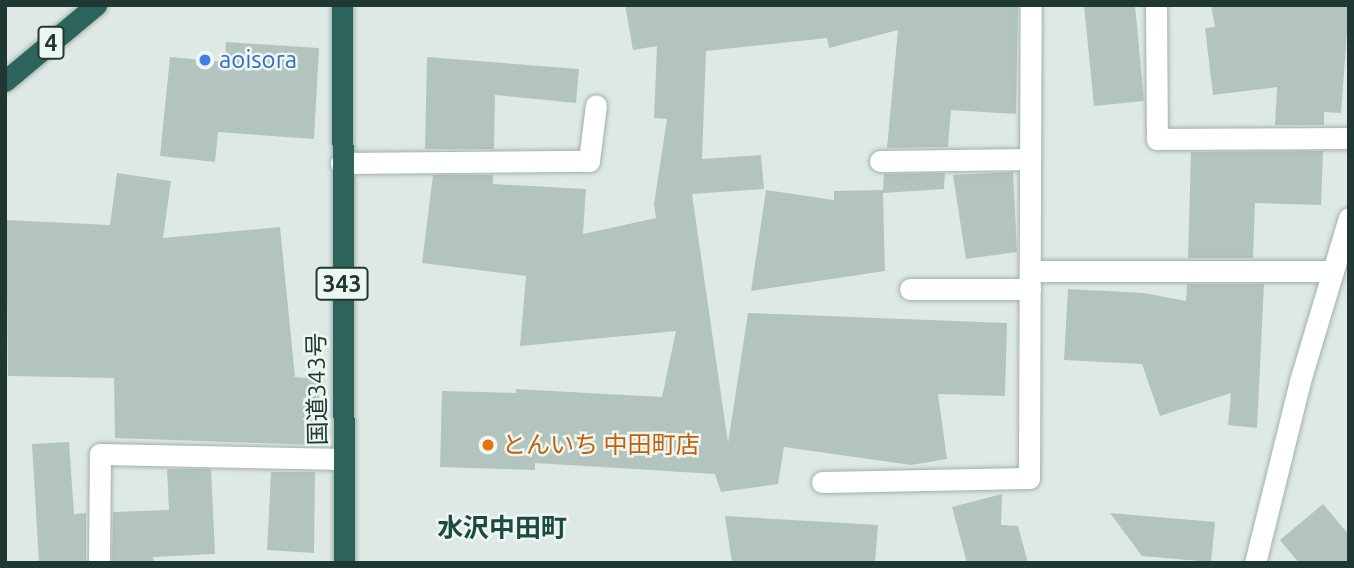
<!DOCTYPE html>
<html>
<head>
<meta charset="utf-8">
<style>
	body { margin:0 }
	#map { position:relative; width:1354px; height:568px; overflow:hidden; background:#dee9e5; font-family:Ubuntu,"Noto Sans JP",sans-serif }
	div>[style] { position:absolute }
	.building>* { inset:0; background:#b3c4be }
	.roads { filter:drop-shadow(0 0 2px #a1b0ac) drop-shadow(0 0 2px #a1b0ac) }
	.street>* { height:21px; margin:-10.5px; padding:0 10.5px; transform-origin:10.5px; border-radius:10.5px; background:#fff }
	.secondary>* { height:21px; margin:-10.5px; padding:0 10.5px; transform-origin:10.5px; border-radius:10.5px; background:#fff }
	.highway>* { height:21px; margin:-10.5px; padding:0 10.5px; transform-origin:10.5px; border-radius:10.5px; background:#2c645c }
	.dots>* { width:19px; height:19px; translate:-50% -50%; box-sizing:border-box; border:4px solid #eef6f2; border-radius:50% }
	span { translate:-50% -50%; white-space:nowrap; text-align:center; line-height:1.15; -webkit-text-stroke:5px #eef6f2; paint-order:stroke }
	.shield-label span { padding:2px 5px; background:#eef6f2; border:2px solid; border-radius:5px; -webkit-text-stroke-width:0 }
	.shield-label { font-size:23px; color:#203833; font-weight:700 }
	.shop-label { font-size:24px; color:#366cbe }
	.left { translate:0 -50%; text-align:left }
	.street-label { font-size:24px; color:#203833 }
	.food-label { font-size:24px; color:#c56008 }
	.neighbourhood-label { font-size:26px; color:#1c4942; font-weight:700 }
	.frame { position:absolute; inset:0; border:7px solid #203833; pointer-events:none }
</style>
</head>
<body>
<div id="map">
	<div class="building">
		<div style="clip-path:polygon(625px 5px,1018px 5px,1016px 114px,951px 110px,948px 147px,887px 148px,898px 30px,829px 48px,827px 38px,706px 51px,702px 159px,761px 155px,764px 189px,692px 194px,728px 443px,748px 313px,1007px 323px,1005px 396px,938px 394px,947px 459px,911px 465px,784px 447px,778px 484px,721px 492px,715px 474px,535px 463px,535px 470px,440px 467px,442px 391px,516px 393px,516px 389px,662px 397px,676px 331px,520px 346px,526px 276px,422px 263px,433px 175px,493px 175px,493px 184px,586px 189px,583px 234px,656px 218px,654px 204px,667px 119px,654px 118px,657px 46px,633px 50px)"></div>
		<div style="clip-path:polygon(1084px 5px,1135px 5px,1144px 101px,1094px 106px)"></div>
		<div style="clip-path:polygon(1211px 5px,1349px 5px,1341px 113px,1324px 112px,1324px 125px,1275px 125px,1277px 87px,1213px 95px,1205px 28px,1215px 27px)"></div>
		<div style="clip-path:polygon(226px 42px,319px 48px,314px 139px,218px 132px,215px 162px,160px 156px,170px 57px,225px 62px)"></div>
		<div style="clip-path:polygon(427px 57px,579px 69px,576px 103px,495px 95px,494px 149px,425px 149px)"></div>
		<div style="clip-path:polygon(1323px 151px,1321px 205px,1255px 203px,1253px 258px,1188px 258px,1191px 152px)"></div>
		<div style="clip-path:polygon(1013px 172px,1017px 252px,966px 259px,953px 175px)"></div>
		<div style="clip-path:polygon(117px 173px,171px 181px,163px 238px,280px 227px,295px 377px,320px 379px,317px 445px,115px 438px,114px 378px,8px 376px,6px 220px,110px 225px)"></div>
		<div style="clip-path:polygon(945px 173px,944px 189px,883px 193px,885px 271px,751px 291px,766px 190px,834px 200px,834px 191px,883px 190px,884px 174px)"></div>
		<div style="clip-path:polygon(1187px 284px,1264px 284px,1257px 428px,1228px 425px,1231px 393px,1160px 416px,1142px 364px,1064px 360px,1068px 289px,1144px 293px,1186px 301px)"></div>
		<div style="clip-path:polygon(69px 442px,74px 514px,86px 513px,86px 563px,39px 563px,32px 444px)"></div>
		<div style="clip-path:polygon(167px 469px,211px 469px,215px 554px,153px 557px,154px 563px,112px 563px,113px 512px,169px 510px)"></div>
		<div style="clip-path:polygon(271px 472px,315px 472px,314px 553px,267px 550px)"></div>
		<div style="clip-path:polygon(1002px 494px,1001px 525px,1018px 526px,1028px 563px,967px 563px,952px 507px)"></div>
		<div style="clip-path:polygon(1323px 504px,1349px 535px,1349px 563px,1299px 563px,1280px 540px)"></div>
		<div style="clip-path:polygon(1110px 513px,1215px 522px,1211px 562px,1142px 556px)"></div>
		<div style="clip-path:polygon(725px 516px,878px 525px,875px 563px,732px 563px)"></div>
	</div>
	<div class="roads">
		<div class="street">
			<div style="left:1156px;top:5px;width:134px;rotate:89.6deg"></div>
			<div style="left:1157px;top:139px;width:192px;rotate:-0.3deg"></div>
			<div style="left:880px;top:161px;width:150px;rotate:-0.8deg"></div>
			<div style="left:341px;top:163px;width:248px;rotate:-0.5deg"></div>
			<div style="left:589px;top:161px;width:56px;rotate:-82.9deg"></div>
			<div style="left:1030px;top:271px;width:303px"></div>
			<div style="left:910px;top:289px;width:120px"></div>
			<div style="left:822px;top:482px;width:207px;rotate:-1.1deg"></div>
			<div style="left:1029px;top:478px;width:473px;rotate:-89.8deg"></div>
			<div style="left:99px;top:563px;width:109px;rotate:-89.5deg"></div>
			<div style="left:100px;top:454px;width:244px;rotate:1.2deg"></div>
		</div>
		<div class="secondary">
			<div style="left:1255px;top:563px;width:187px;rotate:-76.1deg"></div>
			<div style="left:1300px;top:381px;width:170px;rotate:-73.3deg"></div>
		</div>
		<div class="highway">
			<div style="left:342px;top:5px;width:558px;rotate:89.79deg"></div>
			<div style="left:5px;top:81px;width:119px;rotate:-39.9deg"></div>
		</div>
	</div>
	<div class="dots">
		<div style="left:205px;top:60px;background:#3f7fe0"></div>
		<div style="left:488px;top:445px;background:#e8710a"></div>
	</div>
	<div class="shield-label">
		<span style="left:51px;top:43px">4</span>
		<span style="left:342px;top:284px">343</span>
	</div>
	<div class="shop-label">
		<span class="left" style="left:219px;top:60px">aoisora</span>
	</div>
	<div class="street-label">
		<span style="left:317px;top:389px;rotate:-91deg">国道343号</span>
	</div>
	<div class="food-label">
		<span class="left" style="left:502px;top:445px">とんいち 中田町店</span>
	</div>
	<div class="neighbourhood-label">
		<span style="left:502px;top:528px">水沢中田町</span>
	</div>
	<div class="frame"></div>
</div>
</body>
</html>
